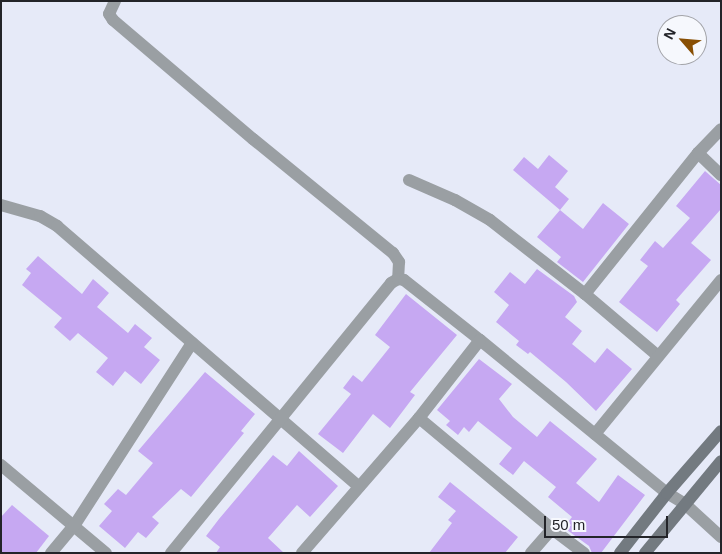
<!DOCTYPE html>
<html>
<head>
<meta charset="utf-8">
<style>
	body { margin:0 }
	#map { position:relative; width:722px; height:554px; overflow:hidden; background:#e6eaf8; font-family:Arial,sans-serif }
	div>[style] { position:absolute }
	.building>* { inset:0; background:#c6a8f2 }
	.street>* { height:12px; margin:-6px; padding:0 6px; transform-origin:6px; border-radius:6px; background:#9a9fa3 }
	.secondary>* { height:12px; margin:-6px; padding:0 6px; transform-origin:6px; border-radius:6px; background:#737a80 }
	span { translate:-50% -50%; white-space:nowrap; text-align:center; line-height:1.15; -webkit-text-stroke:4px #f6f8fd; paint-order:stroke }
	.frame { position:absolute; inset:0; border:2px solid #232429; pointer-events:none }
	.north { position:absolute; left:657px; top:15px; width:50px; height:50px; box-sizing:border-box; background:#f6f8fd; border:1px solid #a2a3a8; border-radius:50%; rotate:297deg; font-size:14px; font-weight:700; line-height:20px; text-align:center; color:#232429 }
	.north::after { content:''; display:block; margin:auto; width:18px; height:22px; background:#884f04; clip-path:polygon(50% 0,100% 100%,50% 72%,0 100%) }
	.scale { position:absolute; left:544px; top:516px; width:124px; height:22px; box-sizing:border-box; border:2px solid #232429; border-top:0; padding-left:6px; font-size:15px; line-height:18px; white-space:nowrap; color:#232429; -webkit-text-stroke:4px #f6f8fd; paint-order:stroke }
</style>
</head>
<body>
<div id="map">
	<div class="building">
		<div style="clip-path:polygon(549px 155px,568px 171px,555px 187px,569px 199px,560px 210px,513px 170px,524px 157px,538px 169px)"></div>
		<div style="clip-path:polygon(705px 171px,721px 185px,721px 209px,691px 243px,711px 260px,676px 300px,680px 304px,657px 332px,619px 302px,648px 266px,640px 260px,655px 241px,663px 248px,690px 218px,676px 206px)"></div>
		<div style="clip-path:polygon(603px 203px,629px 224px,583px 282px,557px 262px,561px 257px,537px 237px,560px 210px,583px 229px)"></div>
		<div style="clip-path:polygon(38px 256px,82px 294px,93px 279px,109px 293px,97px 307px,128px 333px,135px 324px,152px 338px,144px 347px,160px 360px,141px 384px,125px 371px,113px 386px,96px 372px,108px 358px,78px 333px,70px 341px,54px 327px,62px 318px,22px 285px,31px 273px,26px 269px)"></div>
		<div style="clip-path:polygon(537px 269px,574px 296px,577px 302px,565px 317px,582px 331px,572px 344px,595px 363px,607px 348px,632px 369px,596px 411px,566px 382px,530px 352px,528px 354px,516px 345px,519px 341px,496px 322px,509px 305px,494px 292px,510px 272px,525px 284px)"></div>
		<div style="clip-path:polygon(406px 294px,457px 335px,410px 392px,415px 395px,390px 428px,373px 414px,343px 453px,318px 434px,351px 394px,343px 388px,353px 375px,362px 382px,390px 347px,375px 335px)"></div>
		<div style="clip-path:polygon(479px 359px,512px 384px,499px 399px,513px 417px,537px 437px,550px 421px,597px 459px,576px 483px,599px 502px,618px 475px,645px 495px,601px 553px,592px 553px,589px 546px,567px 530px,571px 525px,568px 522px,572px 517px,548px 497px,556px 487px,524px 461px,513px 475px,499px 464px,512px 448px,478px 421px,469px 432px,464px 427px,458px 435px,446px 425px,450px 421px,437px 410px)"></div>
		<div style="clip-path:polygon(205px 372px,255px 414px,241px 431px,244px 433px,191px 497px,181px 489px,152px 517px,159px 523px,146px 538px,138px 532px,125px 548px,99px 526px,112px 511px,104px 504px,118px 489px,126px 495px,153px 463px,138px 451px)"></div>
		<div style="clip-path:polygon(299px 451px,338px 486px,310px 517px,297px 505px,268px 538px,284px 553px,216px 553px,220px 547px,206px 536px,219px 519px,273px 455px,287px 466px)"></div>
		<div style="clip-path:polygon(450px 482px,518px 537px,505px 553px,429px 553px,452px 523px,448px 520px,456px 511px,438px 497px)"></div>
		<div style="clip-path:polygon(12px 505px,49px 536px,36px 553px,1px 553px,1px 517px)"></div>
	</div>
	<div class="street">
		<div style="left:115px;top:1px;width:14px;rotate:115deg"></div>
		<div style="left:109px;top:14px;width:7px;rotate:56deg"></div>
		<div style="left:113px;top:20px;width:184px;rotate:40.4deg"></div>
		<div style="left:253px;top:139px;width:181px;rotate:39.2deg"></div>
		<div style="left:393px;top:253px;width:11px;rotate:56deg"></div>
		<div style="left:399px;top:262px;width:17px;rotate:93deg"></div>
		<div style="left:698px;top:153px;width:32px;rotate:44deg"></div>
		<div style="left:409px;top:180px;width:50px;rotate:23.5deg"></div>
		<div style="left:455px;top:200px;width:40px;rotate:29.7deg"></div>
		<div style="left:490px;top:220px;width:120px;rotate:37.9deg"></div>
		<div style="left:585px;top:294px;width:96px;rotate:40.3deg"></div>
		<div style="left:1px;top:205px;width:41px;rotate:15.8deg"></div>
		<div style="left:40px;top:216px;width:20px;rotate:30deg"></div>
		<div style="left:57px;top:226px;width:399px;rotate:40.8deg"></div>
		<div style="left:585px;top:294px;width:181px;rotate:-51.3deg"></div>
		<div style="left:698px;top:153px;width:33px;rotate:-46deg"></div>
		<div style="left:419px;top:418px;width:173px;rotate:39.8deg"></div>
		<div style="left:552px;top:529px;width:40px;rotate:37deg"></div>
		<div style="left:595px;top:434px;width:199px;rotate:-50.7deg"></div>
		<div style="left:1px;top:465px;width:137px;rotate:40deg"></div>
		<div style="left:51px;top:553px;width:35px;rotate:-50deg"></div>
		<div style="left:74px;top:526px;width:218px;rotate:-57.2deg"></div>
		<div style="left:171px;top:553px;width:348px;rotate:-50.8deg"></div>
		<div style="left:391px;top:283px;width:8px;rotate:-30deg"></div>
		<div style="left:398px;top:279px;width:6px;rotate:9deg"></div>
		<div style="left:404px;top:280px;width:97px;rotate:38.3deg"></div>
		<div style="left:480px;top:340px;width:242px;rotate:39.3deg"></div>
		<div style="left:667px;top:493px;width:21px;rotate:31deg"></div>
		<div style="left:685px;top:504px;width:49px;rotate:42.5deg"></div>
		<div style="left:302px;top:553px;width:179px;rotate:-49.1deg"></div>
		<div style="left:419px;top:418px;width:99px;rotate:-52deg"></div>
		<div style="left:531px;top:553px;width:32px;rotate:-49deg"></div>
	</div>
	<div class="secondary">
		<div style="left:620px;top:553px;width:76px;rotate:-51.9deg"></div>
		<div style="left:667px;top:493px;width:82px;rotate:-48.9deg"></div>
		<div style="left:645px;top:553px;width:119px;rotate:-50.4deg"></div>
	</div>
	<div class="frame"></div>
	<div class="north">N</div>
	<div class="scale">50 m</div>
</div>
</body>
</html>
